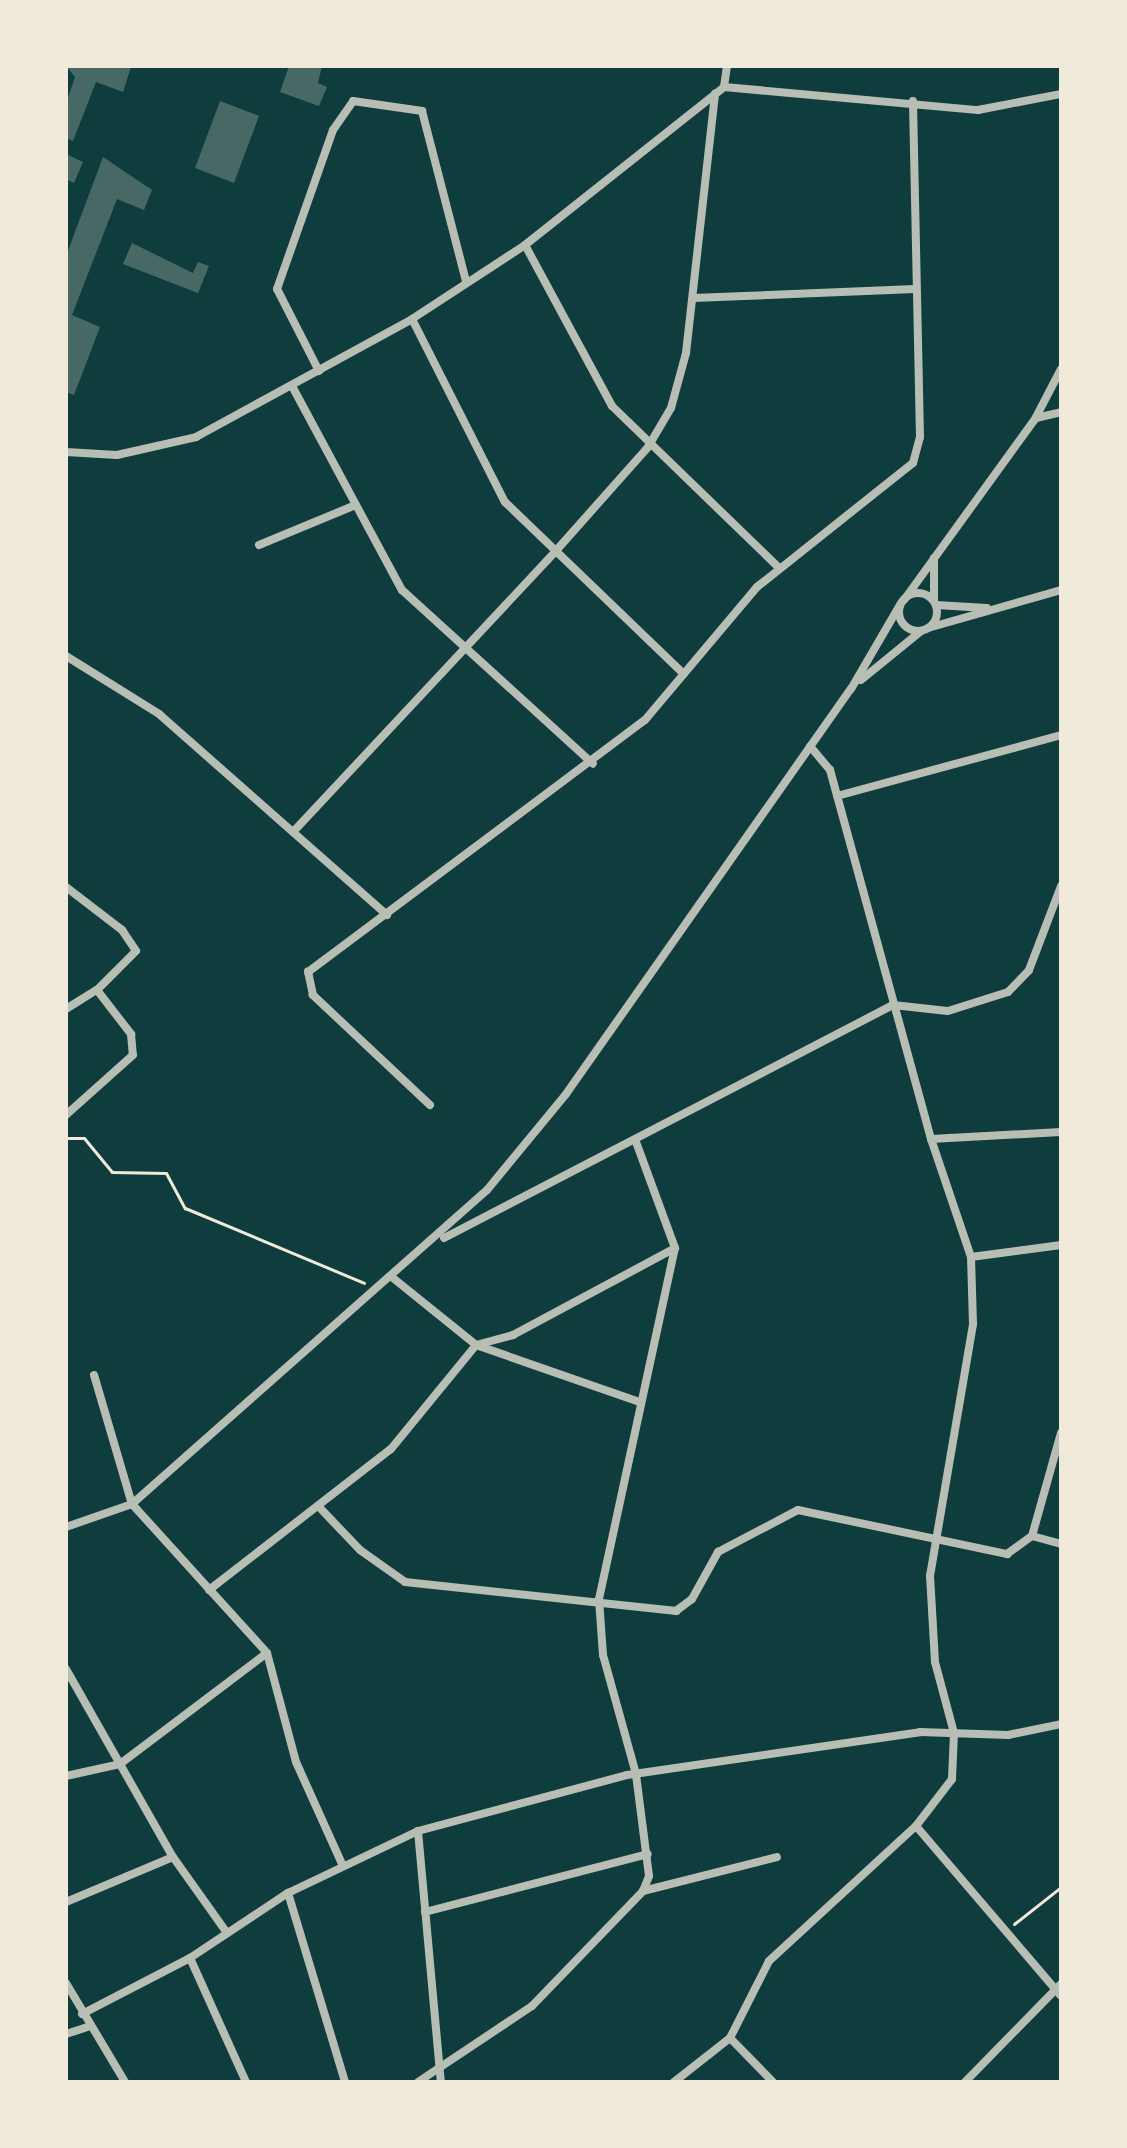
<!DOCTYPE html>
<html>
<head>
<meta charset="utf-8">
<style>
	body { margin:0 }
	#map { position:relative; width:1127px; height:2148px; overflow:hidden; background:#0f3d3e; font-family:Figtree,sans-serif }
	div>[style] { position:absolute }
	.building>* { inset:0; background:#486865 }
	.path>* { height:3px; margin:-1.5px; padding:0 1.5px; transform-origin:1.5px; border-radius:1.5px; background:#f1e9da }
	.minor>* { height:8px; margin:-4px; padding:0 4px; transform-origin:4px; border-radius:4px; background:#b8beb3 }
	.minor>.ring { margin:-4px; padding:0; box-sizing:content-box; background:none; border:8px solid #b8beb3; border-radius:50% }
	span { translate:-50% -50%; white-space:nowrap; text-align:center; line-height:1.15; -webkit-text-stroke:8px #f1e9da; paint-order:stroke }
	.frame { position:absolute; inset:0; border:68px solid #f1e9da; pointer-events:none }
</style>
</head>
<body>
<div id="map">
	<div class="building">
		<div style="clip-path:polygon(66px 66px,131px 67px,123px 92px,96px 82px,73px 141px,66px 138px,66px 103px,75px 77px)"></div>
		<div style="clip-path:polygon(289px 66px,322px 66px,318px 83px,327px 87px,319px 106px,280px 92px)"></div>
		<div style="clip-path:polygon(220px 101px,259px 116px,234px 183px,195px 168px)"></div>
		<div style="clip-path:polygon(66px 154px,83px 162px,74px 183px,66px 179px)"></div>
		<div style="clip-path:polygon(103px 157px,152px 190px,144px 210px,117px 199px,72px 315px,100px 327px,74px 395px,66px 392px,66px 256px)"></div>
		<div style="clip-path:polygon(132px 243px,193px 273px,198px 262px,209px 266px,198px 293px,123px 264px)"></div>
	</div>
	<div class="path">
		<div style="left:66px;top:1138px;width:18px"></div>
		<div style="left:84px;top:1138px;width:44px;rotate:50.5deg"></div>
		<div style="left:112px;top:1172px;width:54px;rotate:1.1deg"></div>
		<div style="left:166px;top:1173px;width:40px;rotate:62deg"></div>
		<div style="left:185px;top:1208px;width:194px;rotate:22.7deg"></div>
		<div style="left:1014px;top:1924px;width:60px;rotate:-38.2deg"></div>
	</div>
	<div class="minor">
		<div style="left:724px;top:87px;width:255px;rotate:5.2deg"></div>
		<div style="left:978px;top:110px;width:85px;rotate:-10.9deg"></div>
		<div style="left:525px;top:245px;width:183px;rotate:61.6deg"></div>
		<div style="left:612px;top:406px;width:233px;rotate:44.1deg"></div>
		<div style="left:693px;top:298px;width:222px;rotate:-2.3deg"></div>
		<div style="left:412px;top:319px;width:205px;rotate:63.1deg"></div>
		<div style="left:505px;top:502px;width:248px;rotate:43.9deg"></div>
		<div style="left:319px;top:371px;width:92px;rotate:-117.1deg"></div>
		<div style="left:277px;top:289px;width:169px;rotate:-70.6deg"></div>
		<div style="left:333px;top:130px;width:35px;rotate:-55deg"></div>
		<div style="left:353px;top:101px;width:70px;rotate:8.2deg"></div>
		<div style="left:422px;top:111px;width:176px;rotate:75.5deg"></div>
		<div style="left:292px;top:386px;width:232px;rotate:61.7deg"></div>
		<div style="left:402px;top:590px;width:258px;rotate:42.3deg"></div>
		<div style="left:1036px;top:418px;width:26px;rotate:-13deg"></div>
		<div style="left:66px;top:452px;width:51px;rotate:3.4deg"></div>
		<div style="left:117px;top:455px;width:81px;rotate:-12.8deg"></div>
		<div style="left:196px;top:437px;width:246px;rotate:-28.6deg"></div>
		<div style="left:412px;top:319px;width:135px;rotate:-33.2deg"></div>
		<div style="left:525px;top:245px;width:254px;rotate:-38.4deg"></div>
		<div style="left:724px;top:87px;width:21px;rotate:-82deg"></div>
		<div style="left:259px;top:545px;width:102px;rotate:-22.5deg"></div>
		<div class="ring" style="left:899px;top:593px;width:30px;height:30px"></div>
		<div style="left:904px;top:600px;width:223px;rotate:-54.1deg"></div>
		<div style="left:1035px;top:419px;width:56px;rotate:-62.5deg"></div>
		<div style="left:934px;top:600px;width:42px;rotate:-90deg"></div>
		<div style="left:936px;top:605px;width:51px;rotate:3.4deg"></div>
		<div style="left:928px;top:628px;width:138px;rotate:-15.9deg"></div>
		<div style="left:66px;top:656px;width:110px;rotate:31.9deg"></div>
		<div style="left:159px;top:714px;width:304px;rotate:41.4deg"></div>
		<div style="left:861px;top:680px;width:77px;rotate:-39.2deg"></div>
		<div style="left:837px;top:796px;width:232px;rotate:-15.2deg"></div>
		<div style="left:293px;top:832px;width:382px;rotate:-46.9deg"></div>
		<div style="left:554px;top:553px;width:142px;rotate:-48.4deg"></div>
		<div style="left:648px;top:447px;width:45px;rotate:-59.5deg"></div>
		<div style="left:671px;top:408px;width:57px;rotate:-74.7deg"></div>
		<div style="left:686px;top:353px;width:261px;rotate:-83.6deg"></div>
		<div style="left:66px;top:887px;width:71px;rotate:37.5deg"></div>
		<div style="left:122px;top:930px;width:25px;rotate:56deg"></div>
		<div style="left:136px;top:951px;width:55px;rotate:135deg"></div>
		<div style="left:97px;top:990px;width:56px;rotate:52.3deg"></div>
		<div style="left:131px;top:1034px;width:21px;rotate:85deg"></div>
		<div style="left:133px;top:1055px;width:90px;rotate:138.2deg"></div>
		<div style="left:66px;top:1009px;width:36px;rotate:-32deg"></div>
		<div style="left:430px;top:1105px;width:161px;rotate:-136.8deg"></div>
		<div style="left:313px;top:995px;width:24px;rotate:-102deg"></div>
		<div style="left:308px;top:972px;width:421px;rotate:-36.8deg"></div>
		<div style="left:645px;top:720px;width:174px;rotate:-49.9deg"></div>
		<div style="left:757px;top:587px;width:199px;rotate:-38.5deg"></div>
		<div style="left:913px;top:463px;width:27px;rotate:-75deg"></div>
		<div style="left:920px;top:437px;width:336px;rotate:-91.2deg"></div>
		<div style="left:931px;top:1139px;width:130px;rotate:-3.1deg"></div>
		<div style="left:444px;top:1238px;width:506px;rotate:-27.43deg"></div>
		<div style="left:893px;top:1005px;width:55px;rotate:6.2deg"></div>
		<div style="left:948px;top:1011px;width:63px;rotate:-17.6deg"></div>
		<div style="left:1008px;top:992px;width:30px;rotate:-46deg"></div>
		<div style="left:1029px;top:970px;width:90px;rotate:-69.1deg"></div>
		<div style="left:971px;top:1257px;width:91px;rotate:-7.6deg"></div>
		<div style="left:393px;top:1278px;width:107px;rotate:38.9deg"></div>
		<div style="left:476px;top:1345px;width:174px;rotate:19.2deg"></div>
		<div style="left:94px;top:1375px;width:134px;rotate:73.6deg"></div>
		<div style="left:132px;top:1504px;width:201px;rotate:47.8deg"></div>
		<div style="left:267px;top:1653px;width:113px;rotate:75.1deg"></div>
		<div style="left:296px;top:1762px;width:112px;rotate:65.7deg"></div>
		<div style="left:321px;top:1509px;width:57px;rotate:46.4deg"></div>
		<div style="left:360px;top:1550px;width:55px;rotate:35.4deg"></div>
		<div style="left:405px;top:1582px;width:273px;rotate:6.1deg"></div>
		<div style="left:676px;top:1611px;width:20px;rotate:-37deg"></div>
		<div style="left:692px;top:1599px;width:54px;rotate:-61deg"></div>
		<div style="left:718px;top:1552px;width:90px;rotate:-27.7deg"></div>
		<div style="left:798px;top:1510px;width:214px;rotate:11.9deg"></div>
		<div style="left:1007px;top:1554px;width:31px;rotate:-36deg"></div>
		<div style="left:1032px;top:1536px;width:107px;rotate:-74.3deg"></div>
		<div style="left:66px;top:1527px;width:70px;rotate:-19.2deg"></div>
		<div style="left:132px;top:1504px;width:474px;rotate:-41.5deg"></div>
		<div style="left:487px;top:1190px;width:124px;rotate:-50.5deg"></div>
		<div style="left:566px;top:1094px;width:495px;rotate:-54.9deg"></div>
		<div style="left:851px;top:689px;width:99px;rotate:-59.8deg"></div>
		<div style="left:1032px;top:1536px;width:30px;rotate:15deg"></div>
		<div style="left:209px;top:1590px;width:230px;rotate:-37.8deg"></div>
		<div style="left:391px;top:1449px;width:134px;rotate:-50.7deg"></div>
		<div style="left:476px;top:1345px;width:38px;rotate:-15deg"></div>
		<div style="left:513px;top:1335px;width:184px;rotate:-28.2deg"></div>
		<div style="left:66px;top:1669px;width:216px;rotate:60.4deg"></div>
		<div style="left:173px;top:1857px;width:93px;rotate:54.6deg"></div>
		<div style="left:66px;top:1776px;width:55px;rotate:-12.5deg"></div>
		<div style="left:120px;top:1764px;width:184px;rotate:-37.1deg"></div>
		<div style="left:916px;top:1826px;width:223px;rotate:49.5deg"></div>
		<div style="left:418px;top:1831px;width:252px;rotate:84.8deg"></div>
		<div style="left:643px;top:1891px;width:138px;rotate:-14.2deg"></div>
		<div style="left:288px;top:1893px;width:197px;rotate:73.2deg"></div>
		<div style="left:66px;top:1902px;width:116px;rotate:-22.8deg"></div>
		<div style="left:425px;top:1912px;width:230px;rotate:-14.6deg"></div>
		<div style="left:190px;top:1958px;width:136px;rotate:65.7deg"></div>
		<div style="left:66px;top:1983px;width:115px;rotate:59.2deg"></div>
		<div style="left:82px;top:2014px;width:122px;rotate:-27.4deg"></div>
		<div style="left:190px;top:1958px;width:118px;rotate:-33.6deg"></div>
		<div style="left:288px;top:1893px;width:144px;rotate:-25.5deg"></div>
		<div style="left:418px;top:1831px;width:216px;rotate:-15deg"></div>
		<div style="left:627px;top:1775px;width:296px;rotate:-8.3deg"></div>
		<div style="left:920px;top:1732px;width:88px;rotate:2deg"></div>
		<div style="left:1008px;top:1735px;width:54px;rotate:-11.7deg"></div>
		<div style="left:66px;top:2034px;width:25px;rotate:-18deg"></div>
		<div style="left:730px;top:2038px;width:62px;rotate:45.7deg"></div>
		<div style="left:418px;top:2082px;width:137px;rotate:-33.7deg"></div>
		<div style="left:532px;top:2006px;width:160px;rotate:-46deg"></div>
		<div style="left:643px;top:1891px;width:16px;rotate:-68deg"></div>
		<div style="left:649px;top:1876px;width:103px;rotate:-97.3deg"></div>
		<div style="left:636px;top:1774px;width:123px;rotate:-105.5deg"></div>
		<div style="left:603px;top:1655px;width:56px;rotate:-94.1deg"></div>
		<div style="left:599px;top:1599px;width:359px;rotate:-77.8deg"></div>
		<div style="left:675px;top:1248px;width:113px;rotate:-110.2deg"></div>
		<div style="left:674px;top:2082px;width:71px;rotate:-38.2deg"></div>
		<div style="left:730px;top:2038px;width:86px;rotate:-63.1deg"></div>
		<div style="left:769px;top:1961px;width:200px;rotate:-42.6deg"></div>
		<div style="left:916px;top:1826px;width:59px;rotate:-52.5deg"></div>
		<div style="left:952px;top:1779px;width:46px;rotate:-87.5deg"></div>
		<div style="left:954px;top:1733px;width:73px;rotate:-105deg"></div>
		<div style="left:935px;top:1662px;width:86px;rotate:-93.3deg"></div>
		<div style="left:930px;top:1576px;width:256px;rotate:-80.3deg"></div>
		<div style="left:973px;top:1324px;width:67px;rotate:-91.7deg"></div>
		<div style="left:971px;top:1257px;width:125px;rotate:-108.7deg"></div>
		<div style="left:931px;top:1139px;width:383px;rotate:-105.3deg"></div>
		<div style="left:830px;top:770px;width:31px;rotate:-130deg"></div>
		<div style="left:965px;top:2082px;width:137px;rotate:-45.6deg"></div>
	</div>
	<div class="frame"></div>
</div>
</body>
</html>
